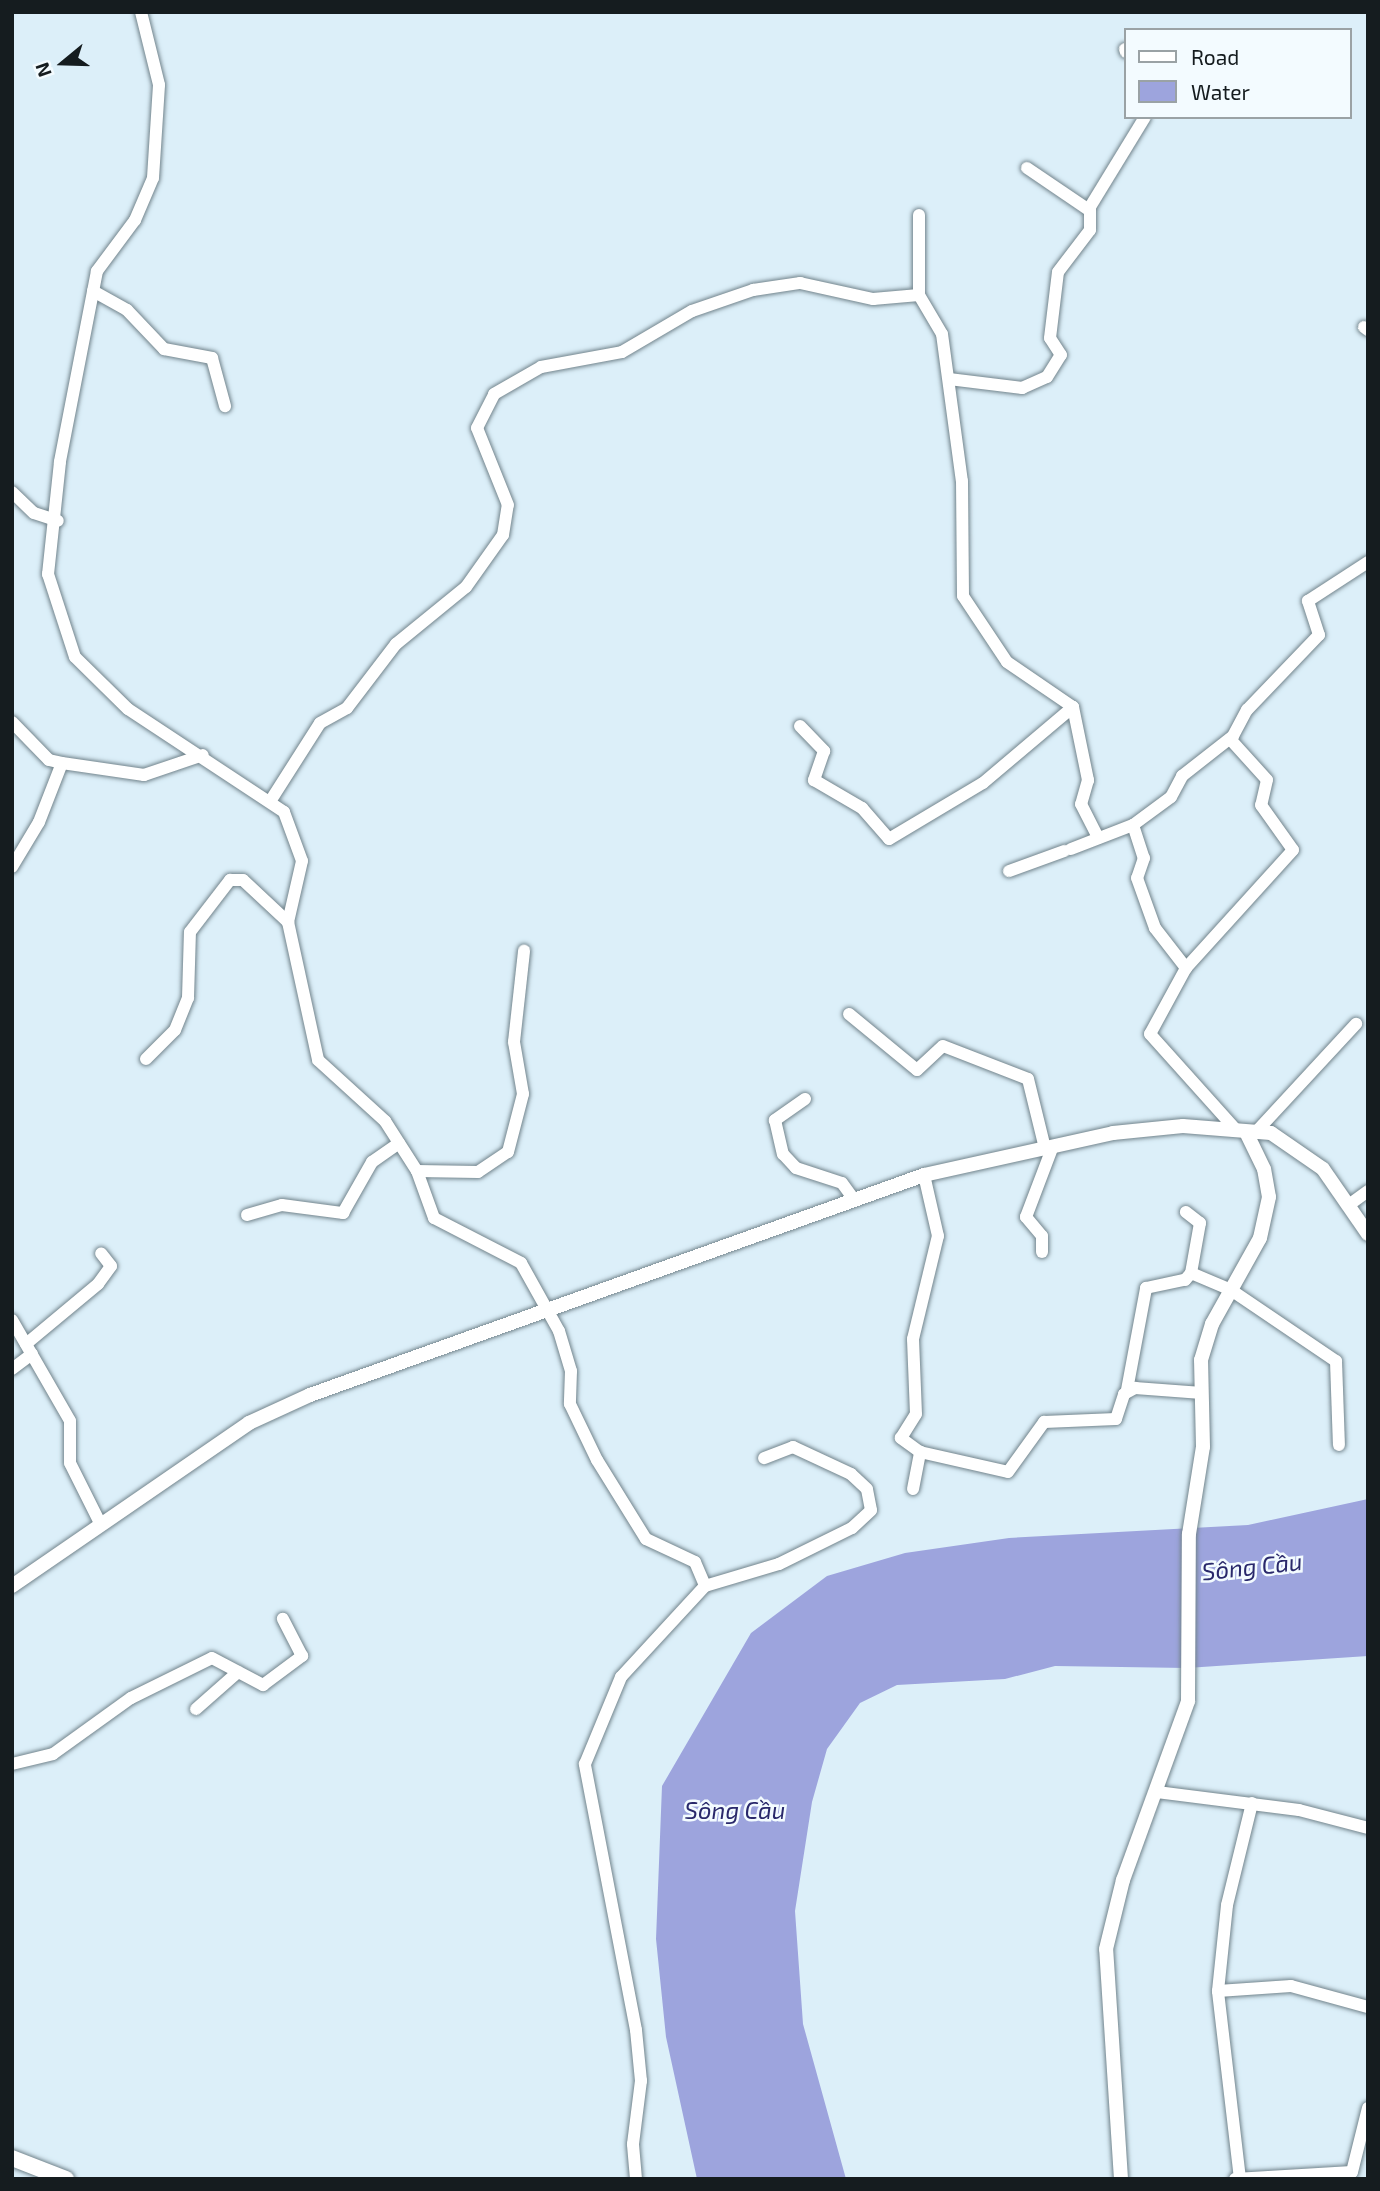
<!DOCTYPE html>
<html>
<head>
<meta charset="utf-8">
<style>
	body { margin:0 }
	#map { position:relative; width:1380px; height:2191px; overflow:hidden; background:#dceff9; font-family:"Exo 2",sans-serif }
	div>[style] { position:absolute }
	.water>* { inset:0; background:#9da4dd }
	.roads { filter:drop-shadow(0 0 2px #72848c) drop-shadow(0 0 2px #72848c) }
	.minor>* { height:12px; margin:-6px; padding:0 6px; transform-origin:6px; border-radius:6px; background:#fff }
	.tertiary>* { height:14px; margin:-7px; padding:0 7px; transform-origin:7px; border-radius:7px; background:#fff }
	.secondary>* { height:16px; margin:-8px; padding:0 8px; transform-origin:8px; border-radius:8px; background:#fff }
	span { translate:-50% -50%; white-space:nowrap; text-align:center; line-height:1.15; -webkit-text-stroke:5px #f3fbff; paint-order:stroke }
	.water-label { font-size:24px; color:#29286b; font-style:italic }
	.frame { position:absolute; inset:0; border:14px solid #151c1f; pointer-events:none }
	.legend { position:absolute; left:1124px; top:28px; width:228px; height:91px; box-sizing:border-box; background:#f3fbff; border:2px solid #9aa2a5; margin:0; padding:9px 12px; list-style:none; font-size:21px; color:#151c1f }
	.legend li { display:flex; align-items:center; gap:14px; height:35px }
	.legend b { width:35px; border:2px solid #9aa2a5 }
	.north { position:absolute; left:28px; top:28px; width:70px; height:70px; -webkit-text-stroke:5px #f3fbff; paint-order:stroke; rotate:251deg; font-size:19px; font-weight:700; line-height:28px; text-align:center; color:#151c1f }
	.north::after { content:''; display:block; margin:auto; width:24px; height:32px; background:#151c1f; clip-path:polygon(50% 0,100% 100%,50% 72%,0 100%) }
</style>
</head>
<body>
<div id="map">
	<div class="water">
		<div style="clip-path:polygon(1368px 1499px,1368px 1656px,1187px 1668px,1055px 1666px,1005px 1679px,897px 1685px,860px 1703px,827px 1749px,812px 1802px,795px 1911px,803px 2024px,846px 2179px,697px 2179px,666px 2037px,656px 1939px,662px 1786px,751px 1633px,827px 1576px,905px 1553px,1009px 1538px,1248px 1525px)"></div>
	</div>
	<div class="roads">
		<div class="minor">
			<div style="left:141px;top:12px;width:75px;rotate:76.1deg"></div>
			<div style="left:159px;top:85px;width:93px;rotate:93.7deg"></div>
			<div style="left:153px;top:178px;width:46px;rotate:113.2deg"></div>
			<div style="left:135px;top:220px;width:64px;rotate:126.7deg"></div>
			<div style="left:97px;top:271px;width:195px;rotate:101deg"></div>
			<div style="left:60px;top:462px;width:113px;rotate:96.1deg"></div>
			<div style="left:48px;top:574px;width:87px;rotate:72deg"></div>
			<div style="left:75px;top:657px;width:74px;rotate:44.5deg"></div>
			<div style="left:128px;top:709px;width:187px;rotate:33.4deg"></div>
			<div style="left:284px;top:812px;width:52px;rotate:69.8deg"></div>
			<div style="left:302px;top:861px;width:63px;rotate:102.9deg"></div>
			<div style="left:288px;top:922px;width:141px;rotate:77.7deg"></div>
			<div style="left:318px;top:1060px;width:91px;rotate:42.3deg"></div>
			<div style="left:385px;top:1121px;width:59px;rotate:57.4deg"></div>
			<div style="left:417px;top:1171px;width:50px;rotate:70.1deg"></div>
			<div style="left:434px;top:1218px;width:98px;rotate:27.3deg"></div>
			<div style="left:521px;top:1263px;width:78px;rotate:60.8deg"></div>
			<div style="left:559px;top:1331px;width:42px;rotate:73.3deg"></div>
			<div style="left:571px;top:1371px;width:33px;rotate:92deg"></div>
			<div style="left:570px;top:1404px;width:62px;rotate:64.3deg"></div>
			<div style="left:597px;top:1460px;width:93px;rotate:58.2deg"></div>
			<div style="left:646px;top:1539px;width:54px;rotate:25.1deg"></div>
			<div style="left:695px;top:1562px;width:26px;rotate:67deg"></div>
			<div style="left:1125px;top:49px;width:3px;rotate:72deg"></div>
			<div style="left:1027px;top:168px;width:75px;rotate:34.1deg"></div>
			<div style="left:919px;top:215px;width:80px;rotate:90deg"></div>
			<div style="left:919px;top:295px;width:45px;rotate:59.5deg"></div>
			<div style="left:942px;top:334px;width:148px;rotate:82.3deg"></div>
			<div style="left:962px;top:481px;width:115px;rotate:89.5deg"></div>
			<div style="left:963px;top:596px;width:79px;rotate:56.3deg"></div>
			<div style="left:1007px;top:662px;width:80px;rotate:34.3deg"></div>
			<div style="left:1073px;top:707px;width:75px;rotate:78.4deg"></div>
			<div style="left:1088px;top:780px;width:25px;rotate:106deg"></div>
			<div style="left:1081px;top:804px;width:38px;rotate:63deg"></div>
			<div style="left:93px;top:291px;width:39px;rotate:29deg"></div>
			<div style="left:127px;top:310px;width:54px;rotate:46.5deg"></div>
			<div style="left:164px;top:349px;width:49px;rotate:10.6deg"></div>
			<div style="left:212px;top:358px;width:50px;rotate:74.8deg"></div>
			<div style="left:1364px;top:327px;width:5px;rotate:37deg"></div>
			<div style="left:949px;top:379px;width:74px;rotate:7deg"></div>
			<div style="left:1022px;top:388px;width:27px;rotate:-24deg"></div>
			<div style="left:1047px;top:377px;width:26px;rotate:-58deg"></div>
			<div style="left:1061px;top:355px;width:20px;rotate:-123deg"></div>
			<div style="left:1050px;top:338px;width:66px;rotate:-83.1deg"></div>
			<div style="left:1058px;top:272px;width:53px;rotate:-52.7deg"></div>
			<div style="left:1090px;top:230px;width:23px;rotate:-90deg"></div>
			<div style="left:1090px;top:207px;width:105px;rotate:-58.6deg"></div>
			<div style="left:12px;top:492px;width:30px;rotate:44deg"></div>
			<div style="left:34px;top:513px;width:25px;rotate:18deg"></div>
			<div style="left:12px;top:722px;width:53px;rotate:45.8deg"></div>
			<div style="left:49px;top:760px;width:13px;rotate:13deg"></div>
			<div style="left:62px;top:763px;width:83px;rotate:8.3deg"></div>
			<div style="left:144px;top:775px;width:62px;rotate:-18.7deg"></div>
			<div style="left:800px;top:726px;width:35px;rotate:46deg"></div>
			<div style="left:824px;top:751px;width:31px;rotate:109deg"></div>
			<div style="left:814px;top:780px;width:56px;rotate:30.3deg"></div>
			<div style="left:862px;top:808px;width:41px;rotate:48.9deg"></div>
			<div style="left:889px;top:839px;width:109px;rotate:-30.8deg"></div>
			<div style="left:983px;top:783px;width:118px;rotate:-40.2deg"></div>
			<div style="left:1230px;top:739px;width:55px;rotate:47.9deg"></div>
			<div style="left:1267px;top:780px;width:26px;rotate:103deg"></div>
			<div style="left:1261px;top:805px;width:55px;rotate:54.6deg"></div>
			<div style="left:1293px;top:850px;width:159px;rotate:132.2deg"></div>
			<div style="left:1186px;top:968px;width:75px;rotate:118.6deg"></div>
			<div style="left:1150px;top:1034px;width:129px;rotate:48.1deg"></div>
			<div style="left:271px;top:800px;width:91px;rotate:-57.5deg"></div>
			<div style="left:320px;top:723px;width:31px;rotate:-29deg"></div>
			<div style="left:347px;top:708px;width:81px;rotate:-52.6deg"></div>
			<div style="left:396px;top:644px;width:90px;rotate:-39.2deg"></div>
			<div style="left:466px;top:587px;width:64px;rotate:-54.6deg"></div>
			<div style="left:503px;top:535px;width:30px;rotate:-81deg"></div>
			<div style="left:508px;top:505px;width:83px;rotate:-111.9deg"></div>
			<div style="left:477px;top:428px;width:38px;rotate:-63deg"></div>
			<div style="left:494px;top:394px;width:54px;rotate:-29.9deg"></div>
			<div style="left:541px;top:367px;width:82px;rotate:-10.5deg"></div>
			<div style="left:622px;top:352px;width:81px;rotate:-30.4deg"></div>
			<div style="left:692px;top:311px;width:65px;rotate:-19deg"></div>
			<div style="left:753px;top:290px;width:48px;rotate:-8.5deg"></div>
			<div style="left:800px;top:283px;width:75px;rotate:12.4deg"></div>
			<div style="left:873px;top:299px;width:46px;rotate:-5deg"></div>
			<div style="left:1133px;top:825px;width:35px;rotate:72deg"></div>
			<div style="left:1144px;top:858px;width:21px;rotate:109deg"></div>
			<div style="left:1137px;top:878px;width:53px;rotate:70.2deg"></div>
			<div style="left:1155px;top:928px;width:51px;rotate:52.2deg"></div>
			<div style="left:1071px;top:849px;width:66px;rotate:-21.2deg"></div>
			<div style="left:1133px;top:825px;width:47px;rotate:-36.4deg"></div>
			<div style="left:1171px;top:797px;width:24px;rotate:-62deg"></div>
			<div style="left:1182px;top:776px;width:65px;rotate:-38.1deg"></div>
			<div style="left:1233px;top:736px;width:30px;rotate:-62deg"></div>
			<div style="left:1247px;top:710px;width:104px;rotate:-46.2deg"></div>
			<div style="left:1319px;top:635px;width:36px;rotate:-108deg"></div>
			<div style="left:1308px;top:601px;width:72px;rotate:-33deg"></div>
			<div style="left:12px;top:867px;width:52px;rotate:-59deg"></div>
			<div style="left:39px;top:822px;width:63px;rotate:-68.7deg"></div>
			<div style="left:1009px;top:871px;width:59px;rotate:-20deg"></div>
			<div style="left:849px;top:1014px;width:88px;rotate:39.5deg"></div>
			<div style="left:917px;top:1070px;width:35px;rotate:-43deg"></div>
			<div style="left:943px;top:1046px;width:91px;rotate:21.2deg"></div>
			<div style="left:1028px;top:1079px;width:71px;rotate:76.2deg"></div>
			<div style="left:146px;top:1059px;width:41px;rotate:-45deg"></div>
			<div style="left:175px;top:1030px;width:35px;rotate:-68deg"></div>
			<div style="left:188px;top:998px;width:66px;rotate:-88.3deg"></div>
			<div style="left:190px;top:932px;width:66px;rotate:-52.4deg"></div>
			<div style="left:230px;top:880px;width:13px"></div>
			<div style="left:243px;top:880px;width:62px;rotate:43deg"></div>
			<div style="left:805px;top:1099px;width:37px;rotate:145deg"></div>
			<div style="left:775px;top:1120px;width:35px;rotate:77deg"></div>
			<div style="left:783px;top:1154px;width:19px;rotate:47deg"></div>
			<div style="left:796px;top:1168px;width:48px;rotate:18.1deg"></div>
			<div style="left:842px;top:1183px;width:17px;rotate:54deg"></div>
			<div style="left:1255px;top:1133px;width:149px;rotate:-47.2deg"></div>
			<div style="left:417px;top:1171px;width:61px;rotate:0.9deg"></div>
			<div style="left:478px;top:1172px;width:36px;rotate:-34deg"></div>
			<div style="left:508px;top:1152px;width:60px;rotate:-75.5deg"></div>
			<div style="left:523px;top:1094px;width:53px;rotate:-99.8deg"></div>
			<div style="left:514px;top:1042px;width:92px;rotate:-83.7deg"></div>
			<div style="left:1350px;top:1204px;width:22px;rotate:-36deg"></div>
			<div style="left:247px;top:1215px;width:36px;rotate:-16deg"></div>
			<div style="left:282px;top:1205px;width:62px;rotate:7.5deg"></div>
			<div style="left:343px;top:1213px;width:59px;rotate:-60.4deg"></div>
			<div style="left:372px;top:1162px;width:33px;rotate:-35deg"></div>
			<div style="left:1042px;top:1252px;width:16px;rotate:-90deg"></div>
			<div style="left:1042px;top:1236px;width:25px;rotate:-130deg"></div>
			<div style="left:1026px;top:1217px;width:76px;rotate:-69.2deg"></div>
			<div style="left:1191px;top:1273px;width:43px;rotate:23deg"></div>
			<div style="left:1231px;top:1290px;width:127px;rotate:34.1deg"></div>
			<div style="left:1336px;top:1361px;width:84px;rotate:88deg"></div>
			<div style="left:12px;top:1320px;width:116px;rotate:60.1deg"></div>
			<div style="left:70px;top:1421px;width:42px;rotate:90deg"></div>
			<div style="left:70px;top:1463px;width:69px;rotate:63.4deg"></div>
			<div style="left:26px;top:1344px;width:94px;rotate:-39.8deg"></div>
			<div style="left:98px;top:1284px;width:22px;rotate:-54deg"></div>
			<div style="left:111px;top:1266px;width:16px;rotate:-128deg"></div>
			<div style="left:12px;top:1369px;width:25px;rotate:-37deg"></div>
			<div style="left:1127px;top:1390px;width:104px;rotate:-79.4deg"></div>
			<div style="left:1146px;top:1288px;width:40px;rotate:-12deg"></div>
			<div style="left:1185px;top:1280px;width:9px;rotate:-49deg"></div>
			<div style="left:1191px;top:1273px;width:51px;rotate:-79.8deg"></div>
			<div style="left:1200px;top:1223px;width:18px;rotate:-142deg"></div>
			<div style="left:920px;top:1452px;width:90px;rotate:12.8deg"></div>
			<div style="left:1008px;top:1472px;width:62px;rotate:-54.2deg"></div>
			<div style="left:1044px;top:1422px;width:72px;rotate:-2.4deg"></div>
			<div style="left:1116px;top:1419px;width:26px;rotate:-72deg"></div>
			<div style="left:1124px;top:1394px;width:13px;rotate:-29deg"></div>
			<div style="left:1135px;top:1388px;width:67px;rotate:4.3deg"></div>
			<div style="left:913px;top:1489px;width:38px;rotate:-79deg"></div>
			<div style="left:920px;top:1452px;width:24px;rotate:-144deg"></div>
			<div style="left:901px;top:1438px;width:28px;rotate:-58deg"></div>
			<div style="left:916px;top:1414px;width:75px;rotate:-92.3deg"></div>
			<div style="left:913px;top:1339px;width:106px;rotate:-76.4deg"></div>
			<div style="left:938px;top:1236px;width:63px;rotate:-102.9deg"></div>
			<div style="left:196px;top:1709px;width:56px;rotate:-41.4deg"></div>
			<div style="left:12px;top:1764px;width:42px;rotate:-13.7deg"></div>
			<div style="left:53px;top:1754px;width:96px;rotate:-35.7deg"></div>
			<div style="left:131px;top:1698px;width:90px;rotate:-26.3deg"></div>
			<div style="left:212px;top:1658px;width:58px;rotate:27.9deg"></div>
			<div style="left:263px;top:1685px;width:49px;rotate:-36.6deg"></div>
			<div style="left:302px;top:1656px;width:42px;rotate:-117.2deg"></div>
			<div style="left:1157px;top:1792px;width:143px;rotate:7.2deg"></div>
			<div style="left:1299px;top:1810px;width:71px;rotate:14.6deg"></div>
			<div style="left:1218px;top:1991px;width:73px;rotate:-3.9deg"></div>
			<div style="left:1291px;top:1986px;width:80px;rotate:15.3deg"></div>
			<div style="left:636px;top:2179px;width:35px;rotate:-95deg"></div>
			<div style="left:633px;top:2144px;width:64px;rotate:-82.8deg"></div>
			<div style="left:641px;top:2081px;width:51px;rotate:-95.6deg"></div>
			<div style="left:636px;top:2030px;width:271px;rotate:-100.9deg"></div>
			<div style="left:585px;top:1764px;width:94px;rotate:-67.5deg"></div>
			<div style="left:621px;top:1677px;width:124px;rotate:-47.3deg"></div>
			<div style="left:705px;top:1586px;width:77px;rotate:-16.6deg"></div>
			<div style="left:779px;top:1564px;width:81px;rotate:-26.3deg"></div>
			<div style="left:852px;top:1528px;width:26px;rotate:-43deg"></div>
			<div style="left:871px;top:1510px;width:21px;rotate:-101deg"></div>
			<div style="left:867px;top:1489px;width:22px;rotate:-137deg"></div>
			<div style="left:851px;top:1474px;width:64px;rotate:-155deg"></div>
			<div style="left:793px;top:1447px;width:31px;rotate:159deg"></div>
			<div style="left:1235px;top:2179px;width:117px;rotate:-3.4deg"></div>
			<div style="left:1352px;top:2172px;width:66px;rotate:-76deg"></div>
			<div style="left:1240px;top:2179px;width:189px;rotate:-96.7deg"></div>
			<div style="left:1218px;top:1991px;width:86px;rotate:-84deg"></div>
			<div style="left:1227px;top:1905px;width:105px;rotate:-76.2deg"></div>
		</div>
		<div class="tertiary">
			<div style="left:12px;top:1586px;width:288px;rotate:-34.5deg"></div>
			<div style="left:249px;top:1423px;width:67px;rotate:-24.7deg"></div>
			<div style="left:310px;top:1395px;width:652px;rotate:-19.71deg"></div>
			<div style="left:924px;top:1175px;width:194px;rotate:-12.5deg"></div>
			<div style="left:1113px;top:1133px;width:70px;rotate:-5.7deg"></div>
			<div style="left:1183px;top:1126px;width:88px;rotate:4.5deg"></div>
			<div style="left:1271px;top:1133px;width:63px;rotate:34.7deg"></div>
			<div style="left:1323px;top:1169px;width:79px;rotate:55.3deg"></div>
			<div style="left:1121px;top:2179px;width:230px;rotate:-93.7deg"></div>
			<div style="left:1106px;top:1949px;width:71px;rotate:-76.2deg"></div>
			<div style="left:1123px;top:1880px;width:190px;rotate:-70deg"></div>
			<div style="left:1188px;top:1701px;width:167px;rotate:-89.7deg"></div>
			<div style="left:1189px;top:1534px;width:88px;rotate:-80.9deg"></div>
			<div style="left:1203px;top:1447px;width:87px;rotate:-91.3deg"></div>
			<div style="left:1201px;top:1360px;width:38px;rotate:-73deg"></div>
			<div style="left:1212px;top:1324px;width:98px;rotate:-60.8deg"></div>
			<div style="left:1260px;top:1238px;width:42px;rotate:-77.6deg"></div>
			<div style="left:1269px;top:1197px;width:28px;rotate:-100deg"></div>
			<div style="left:1264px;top:1169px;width:41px;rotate:-115.9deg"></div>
		</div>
		<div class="secondary">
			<div style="left:12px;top:2158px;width:58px;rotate:21.3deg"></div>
		</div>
	</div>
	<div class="water-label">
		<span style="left:1252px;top:1566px;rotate:-6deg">Sông Cầu</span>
		<span style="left:735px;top:1810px">Sông Cầu</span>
	</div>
	<div class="frame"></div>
	<ul class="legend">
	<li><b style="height:9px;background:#fff"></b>Road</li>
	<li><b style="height:19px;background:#9da4dd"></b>Water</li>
	</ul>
	<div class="north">N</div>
</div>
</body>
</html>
